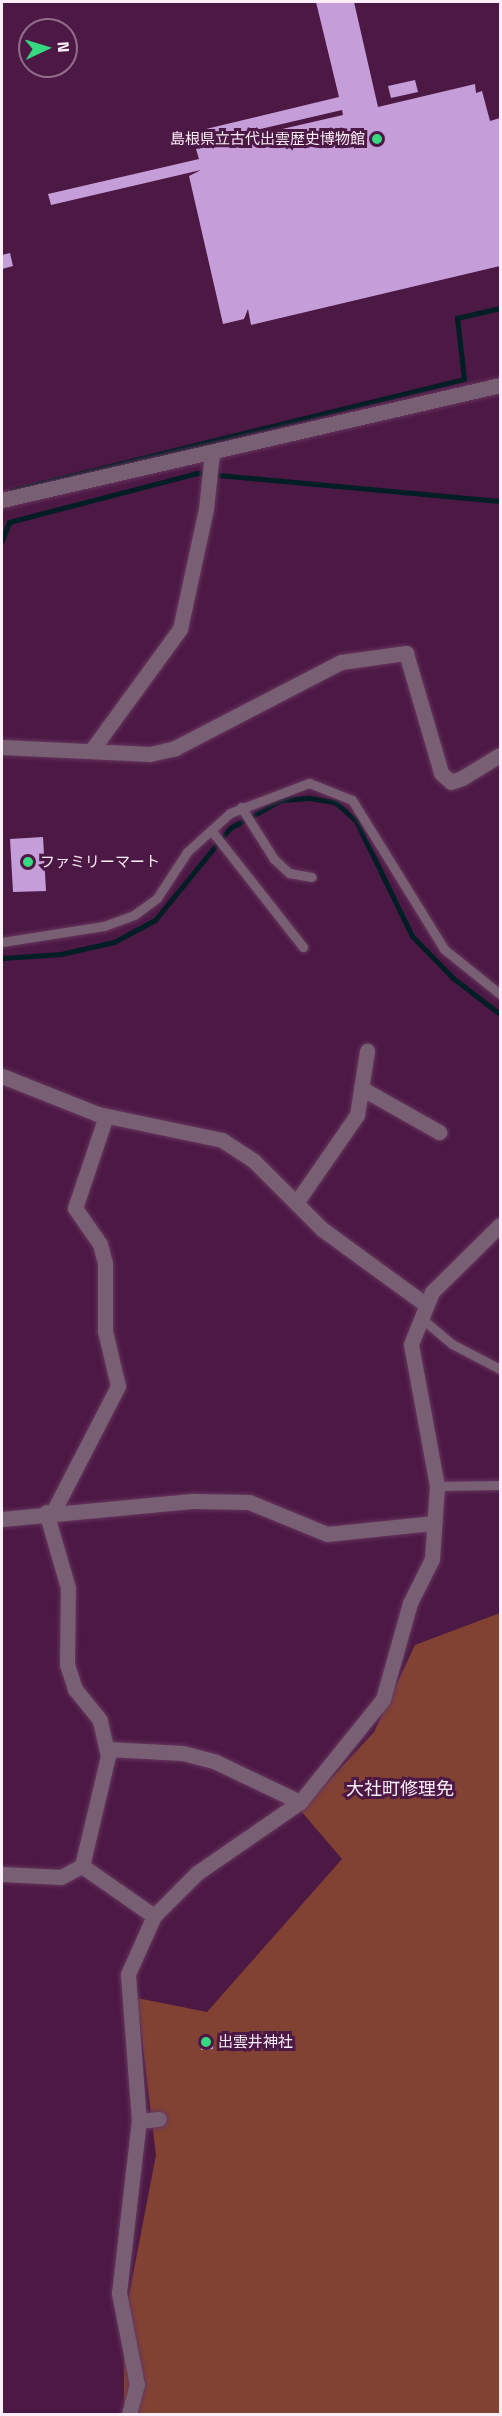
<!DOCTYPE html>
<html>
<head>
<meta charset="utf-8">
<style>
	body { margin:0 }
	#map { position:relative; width:502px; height:2416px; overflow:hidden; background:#4c1844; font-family:"Titillium Web","Noto Sans JP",sans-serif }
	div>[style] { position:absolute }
	.forest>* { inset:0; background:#824233 }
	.stream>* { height:5px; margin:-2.5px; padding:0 2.5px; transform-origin:2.5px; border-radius:2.5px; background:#011e24 }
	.building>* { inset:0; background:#c59ed9 }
	.roads { filter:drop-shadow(0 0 2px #65365d) drop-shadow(0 0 2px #65365d) }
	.lane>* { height:9px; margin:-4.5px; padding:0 4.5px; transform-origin:4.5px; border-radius:4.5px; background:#795f73 }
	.street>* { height:15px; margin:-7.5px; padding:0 7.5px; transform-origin:7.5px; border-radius:7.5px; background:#795f73 }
	.dots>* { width:16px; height:16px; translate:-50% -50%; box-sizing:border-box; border:3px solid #4c1844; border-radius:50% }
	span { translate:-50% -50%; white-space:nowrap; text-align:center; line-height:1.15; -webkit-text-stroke:6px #4c1844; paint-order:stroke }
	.poi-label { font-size:15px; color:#fceef8 }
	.right { translate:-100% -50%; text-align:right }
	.left { translate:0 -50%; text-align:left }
	.quarter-label { font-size:18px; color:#fceef8 }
	.frame { position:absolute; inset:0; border:3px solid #fceef8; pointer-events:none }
	.north { position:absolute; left:18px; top:18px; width:60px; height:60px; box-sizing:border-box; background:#4c1844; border:2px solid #926e8c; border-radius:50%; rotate:86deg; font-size:16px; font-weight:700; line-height:24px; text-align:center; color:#fceef8 }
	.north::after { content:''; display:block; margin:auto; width:21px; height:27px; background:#36d880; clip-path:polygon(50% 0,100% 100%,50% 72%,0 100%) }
</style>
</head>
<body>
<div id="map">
	<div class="forest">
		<div style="clip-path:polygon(500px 1613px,500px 2414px,124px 2414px,124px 2321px,156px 2155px,137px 1998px,207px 2012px,342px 1859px,301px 1811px,374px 1732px,415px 1645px)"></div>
	</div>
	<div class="stream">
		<div style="left:12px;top:490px;width:465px;rotate:-13.8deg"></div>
		<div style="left:464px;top:379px;width:61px;rotate:-96.5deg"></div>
		<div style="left:457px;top:318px;width:44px;rotate:-13.1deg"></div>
		<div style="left:2px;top:541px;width:20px;rotate:-70deg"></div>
		<div style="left:9px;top:522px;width:194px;rotate:-14.6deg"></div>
		<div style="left:197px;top:473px;width:304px;rotate:5.3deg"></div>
		<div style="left:2px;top:958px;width:59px;rotate:-3.9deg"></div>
		<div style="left:61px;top:954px;width:54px;rotate:-12.8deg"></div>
		<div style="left:114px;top:942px;width:47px;rotate:-28.2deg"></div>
		<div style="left:155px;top:920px;width:119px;rotate:-50.8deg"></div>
		<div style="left:230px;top:828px;width:58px;rotate:-28.8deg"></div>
		<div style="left:281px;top:800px;width:28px;rotate:-4deg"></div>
		<div style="left:309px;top:798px;width:26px;rotate:9deg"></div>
		<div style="left:335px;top:802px;width:28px;rotate:42deg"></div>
		<div style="left:356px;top:821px;width:128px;rotate:64deg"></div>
		<div style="left:412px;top:936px;width:59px;rotate:45.7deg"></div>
		<div style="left:453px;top:978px;width:59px;rotate:37.5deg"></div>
	</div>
	<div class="building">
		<div style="clip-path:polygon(316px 2px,354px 2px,378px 107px,475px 84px,476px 93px,482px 91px,490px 121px,500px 118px,500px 266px,251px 325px,248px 309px,244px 319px,223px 324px,189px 176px,201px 170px,51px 205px,48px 194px,199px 159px,196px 149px,343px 115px,342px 110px,209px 141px,206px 129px,339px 97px)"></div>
		<div style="clip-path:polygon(415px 80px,418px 92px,391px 98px,388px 86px)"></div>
		<div style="clip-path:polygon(10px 253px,13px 266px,2px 269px,2px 255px)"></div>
		<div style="clip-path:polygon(43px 837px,46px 891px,13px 892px,10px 839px)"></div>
		<div style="clip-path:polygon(212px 2036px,213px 2049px,201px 2050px,201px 2037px)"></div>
	</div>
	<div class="roads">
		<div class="lane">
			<div style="left:241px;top:807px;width:62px;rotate:57.6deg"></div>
			<div style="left:274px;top:859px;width:21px;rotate:43deg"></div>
			<div style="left:289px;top:873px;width:23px;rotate:10deg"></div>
			<div style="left:211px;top:830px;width:149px;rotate:51.8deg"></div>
			<div style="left:2px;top:942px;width:103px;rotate:-8.9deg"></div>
			<div style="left:104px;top:926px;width:32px;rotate:-20deg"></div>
			<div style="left:134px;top:915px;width:29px;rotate:-36deg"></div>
			<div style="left:157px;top:898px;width:55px;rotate:-56.9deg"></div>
			<div style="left:187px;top:852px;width:58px;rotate:-42.2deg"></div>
			<div style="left:230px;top:813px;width:85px;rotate:-20.8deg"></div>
			<div style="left:309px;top:783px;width:46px;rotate:21.6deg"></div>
			<div style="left:352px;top:800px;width:175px;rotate:58.3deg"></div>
			<div style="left:444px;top:949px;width:72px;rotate:38.8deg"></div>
			<div style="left:420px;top:1317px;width:42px;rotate:40.2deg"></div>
			<div style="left:452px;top:1344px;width:54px;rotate:27.5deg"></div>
			<div style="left:437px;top:1486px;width:63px;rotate:-0.9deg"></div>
		</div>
		<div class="street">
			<div style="left:2px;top:500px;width:511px;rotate:-13deg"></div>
			<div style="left:2px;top:747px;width:148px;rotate:2.7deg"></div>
			<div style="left:150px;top:754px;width:26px;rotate:-13deg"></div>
			<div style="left:175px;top:748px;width:187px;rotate:-27.4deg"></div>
			<div style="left:341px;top:662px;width:66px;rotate:-7.9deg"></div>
			<div style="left:406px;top:653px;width:125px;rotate:73.7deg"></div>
			<div style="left:441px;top:773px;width:13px;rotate:42deg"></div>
			<div style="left:451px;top:782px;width:12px;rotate:-20deg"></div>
			<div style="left:462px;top:778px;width:44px;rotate:-31.2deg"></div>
			<div style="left:91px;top:751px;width:151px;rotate:-53.9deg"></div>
			<div style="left:180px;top:629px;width:123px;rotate:-77.8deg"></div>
			<div style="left:206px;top:509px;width:56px;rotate:-83.9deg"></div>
			<div style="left:2px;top:1076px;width:103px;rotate:21.6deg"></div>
			<div style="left:98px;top:1114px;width:127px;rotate:11.8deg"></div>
			<div style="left:222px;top:1140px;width:38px;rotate:33deg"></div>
			<div style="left:254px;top:1161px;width:96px;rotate:45deg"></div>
			<div style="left:322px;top:1229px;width:127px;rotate:36.1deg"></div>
			<div style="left:361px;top:1088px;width:90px;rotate:29.4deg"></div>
			<div style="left:296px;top:1203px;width:107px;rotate:-55.3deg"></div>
			<div style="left:357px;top:1115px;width:65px;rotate:-81.1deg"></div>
			<div style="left:53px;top:1512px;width:142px;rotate:-62.7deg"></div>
			<div style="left:118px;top:1386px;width:57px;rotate:-103.3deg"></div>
			<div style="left:105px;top:1331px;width:68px;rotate:-90deg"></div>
			<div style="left:105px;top:1263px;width:20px;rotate:-105deg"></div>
			<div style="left:100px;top:1244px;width:44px;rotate:-124.8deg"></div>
			<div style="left:75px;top:1208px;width:97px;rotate:-71.4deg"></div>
			<div style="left:2px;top:1519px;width:193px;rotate:-5.4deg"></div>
			<div style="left:194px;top:1501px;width:55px;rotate:1deg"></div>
			<div style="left:249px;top:1502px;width:84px;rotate:22.3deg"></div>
			<div style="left:327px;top:1534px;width:108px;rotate:-5.9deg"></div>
			<div style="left:108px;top:1749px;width:75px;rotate:3.1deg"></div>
			<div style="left:183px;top:1753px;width:34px;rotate:15deg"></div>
			<div style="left:216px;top:1762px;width:93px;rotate:25.5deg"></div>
			<div style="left:82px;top:1866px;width:88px;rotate:34.8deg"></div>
			<div style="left:2px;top:1874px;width:59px;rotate:2.9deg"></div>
			<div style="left:61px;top:1877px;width:24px;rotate:-28deg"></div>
			<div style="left:82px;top:1866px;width:113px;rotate:-76.7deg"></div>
			<div style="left:108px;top:1756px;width:37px;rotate:-103deg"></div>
			<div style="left:100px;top:1720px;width:40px;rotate:-129deg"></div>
			<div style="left:75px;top:1689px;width:25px;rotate:-108deg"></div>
			<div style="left:67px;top:1665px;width:77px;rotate:-89.3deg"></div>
			<div style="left:68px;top:1588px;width:79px;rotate:-106.1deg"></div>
			<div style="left:139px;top:2121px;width:20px;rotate:-6deg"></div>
			<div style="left:129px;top:2414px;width:30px;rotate:-75deg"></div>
			<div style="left:137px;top:2385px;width:94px;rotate:-101.1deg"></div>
			<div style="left:119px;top:2293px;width:173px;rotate:-83.4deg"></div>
			<div style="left:139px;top:2121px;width:147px;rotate:-94.3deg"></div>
			<div style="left:128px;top:1974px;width:64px;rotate:-65.9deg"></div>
			<div style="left:154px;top:1916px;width:61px;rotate:-45deg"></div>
			<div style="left:197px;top:1873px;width:125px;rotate:-34.6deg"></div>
			<div style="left:300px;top:1802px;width:132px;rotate:-51.1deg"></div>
			<div style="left:383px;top:1699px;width:100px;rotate:-74.3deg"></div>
			<div style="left:410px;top:1603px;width:49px;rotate:-63.4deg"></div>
			<div style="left:432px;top:1559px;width:73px;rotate:-86.1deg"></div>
			<div style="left:437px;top:1486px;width:144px;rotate:-100.4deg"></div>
			<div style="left:411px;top:1344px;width:56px;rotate:-68deg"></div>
			<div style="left:432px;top:1292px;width:95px;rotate:-44.6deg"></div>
		</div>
	</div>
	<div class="dots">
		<div style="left:377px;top:139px;background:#36d880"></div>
		<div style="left:28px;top:862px;background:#36d880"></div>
		<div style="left:206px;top:2042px;background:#36d880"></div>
	</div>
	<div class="poi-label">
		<span class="right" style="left:365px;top:139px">島根県立古代出雲歴史博物館</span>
		<span class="left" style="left:40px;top:862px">ファミリーマート</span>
		<span class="left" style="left:218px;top:2042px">出雲井神社</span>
	</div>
	<div class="quarter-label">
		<span style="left:400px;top:1789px">大社町修理免</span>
	</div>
	<div class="frame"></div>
	<div class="north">N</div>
</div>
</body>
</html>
